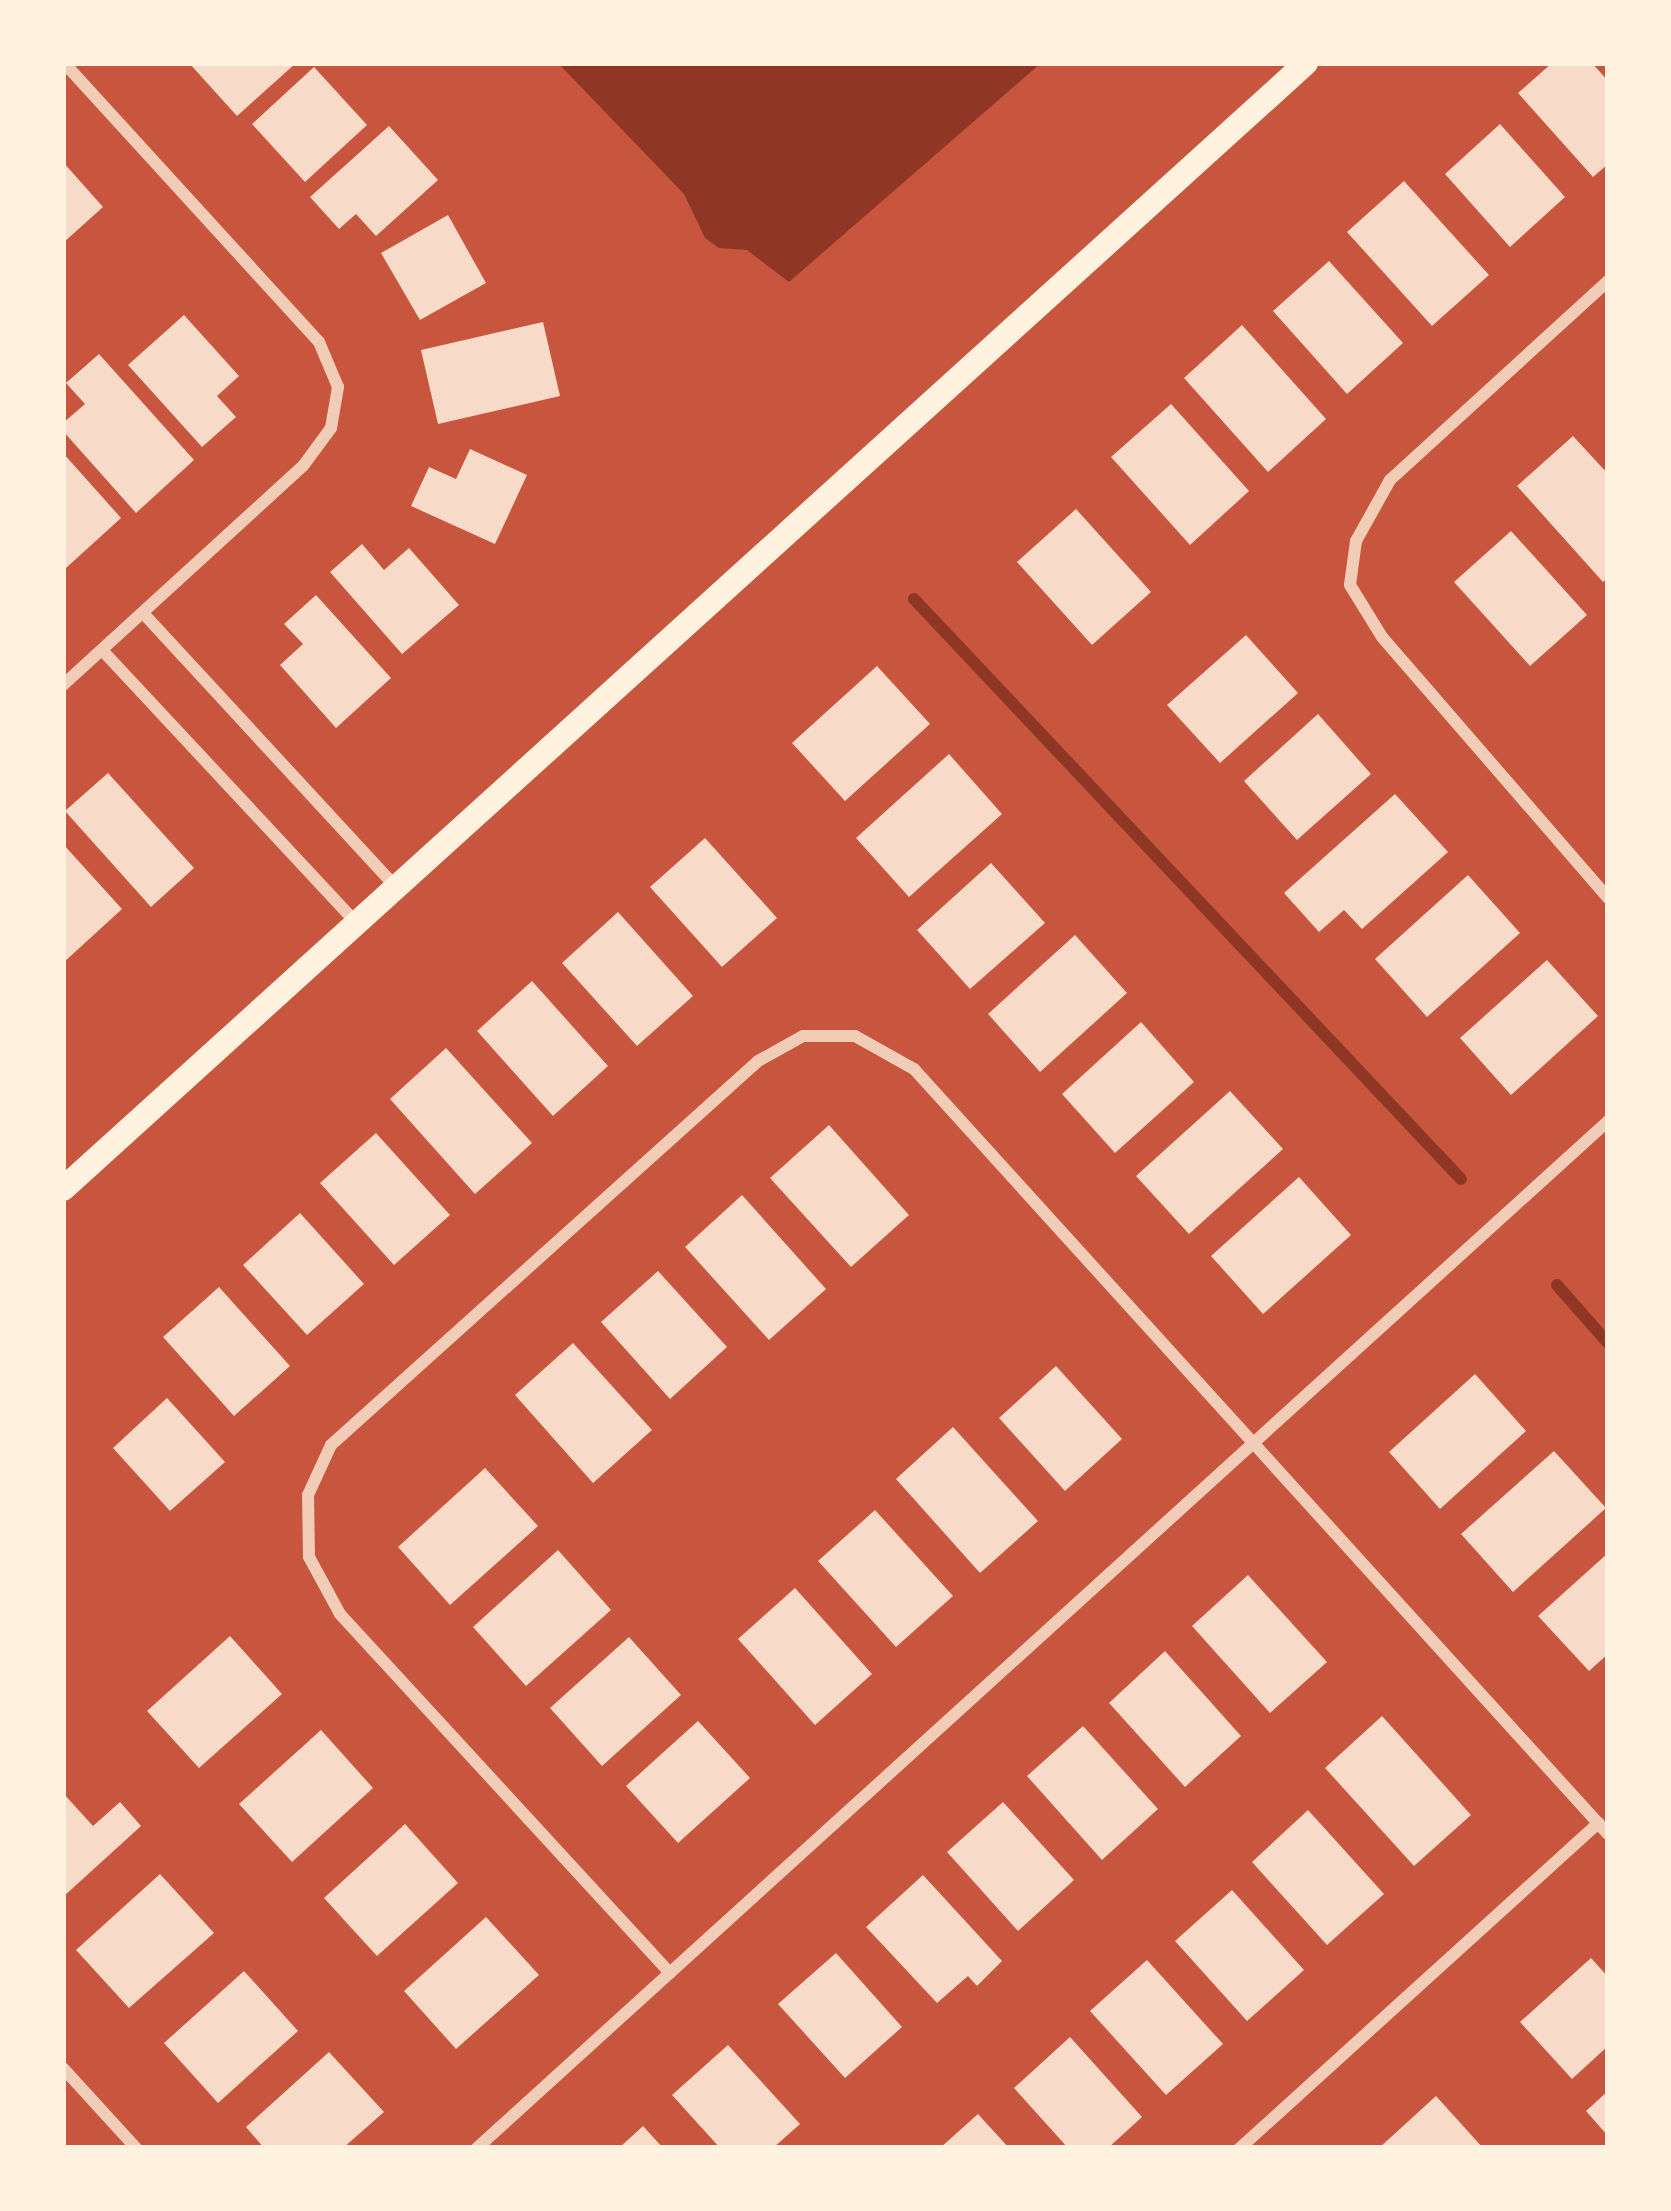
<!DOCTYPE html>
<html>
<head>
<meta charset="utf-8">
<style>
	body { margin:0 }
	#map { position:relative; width:1671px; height:2211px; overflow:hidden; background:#c8553d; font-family:Quicksand,sans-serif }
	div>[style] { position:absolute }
	.water>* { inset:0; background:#8f3625 }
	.stream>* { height:12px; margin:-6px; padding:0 6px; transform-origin:6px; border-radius:6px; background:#8f3625 }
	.building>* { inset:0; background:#f7dbc8 }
	.minor>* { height:12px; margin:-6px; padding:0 6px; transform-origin:6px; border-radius:6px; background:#f1ccb7 }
	.secondary>* { height:24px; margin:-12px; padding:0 12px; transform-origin:12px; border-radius:12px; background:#fff3e0 }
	span { translate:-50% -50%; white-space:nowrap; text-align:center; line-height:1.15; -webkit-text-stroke:9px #fff3e0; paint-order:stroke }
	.frame { position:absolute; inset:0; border:66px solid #fff3e0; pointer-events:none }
</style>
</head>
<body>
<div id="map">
	<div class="water">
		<div style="clip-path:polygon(558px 63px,1041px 63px,789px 282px,747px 250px,719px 248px,705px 238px,684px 194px)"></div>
	</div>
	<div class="stream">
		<div style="left:914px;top:599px;width:797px;rotate:46.68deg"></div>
		<div style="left:1557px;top:1285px;width:77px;rotate:48.7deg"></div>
	</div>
	<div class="building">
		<div style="clip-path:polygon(189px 63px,296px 63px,237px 116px)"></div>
		<div style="clip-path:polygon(1552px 63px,1592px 63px,1608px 81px,1608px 164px,1593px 177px,1518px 93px)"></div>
		<div style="clip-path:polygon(314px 67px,367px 125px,305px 182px,252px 124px)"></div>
		<div style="clip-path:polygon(1500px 124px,1565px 197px,1510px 247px,1445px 174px)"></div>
		<div style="clip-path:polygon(389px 126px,438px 180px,376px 236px,356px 214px,339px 229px,310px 197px)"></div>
		<div style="clip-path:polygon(63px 162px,103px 207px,63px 243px)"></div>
		<div style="clip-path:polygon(1404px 181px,1489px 275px,1432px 326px,1347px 232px)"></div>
		<div style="clip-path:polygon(448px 215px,486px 283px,420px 320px,381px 253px)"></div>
		<div style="clip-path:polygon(1329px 261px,1403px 343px,1347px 394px,1273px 311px)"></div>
		<div style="clip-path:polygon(184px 315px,239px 376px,217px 396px,236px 417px,202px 447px,128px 365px)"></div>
		<div style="clip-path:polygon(543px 322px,560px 396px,438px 424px,421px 350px)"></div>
		<div style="clip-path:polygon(1242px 325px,1326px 419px,1268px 472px,1184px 378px)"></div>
		<div style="clip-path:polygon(99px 354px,194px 460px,136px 513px,63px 431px,63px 423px,85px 404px,66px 383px)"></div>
		<div style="clip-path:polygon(1171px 404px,1249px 491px,1190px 545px,1111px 457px)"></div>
		<div style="clip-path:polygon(1573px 436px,1608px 474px,1608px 577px,1603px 582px,1517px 486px)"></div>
		<div style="clip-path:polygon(470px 449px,527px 475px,495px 544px,411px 506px,429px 467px,456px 479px)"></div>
		<div style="clip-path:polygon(63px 453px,121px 518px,66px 568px,63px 565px)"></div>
		<div style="clip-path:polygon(1076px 509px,1151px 592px,1092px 645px,1017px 562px)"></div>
		<div style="clip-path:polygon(1511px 531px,1587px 615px,1530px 666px,1454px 582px)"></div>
		<div style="clip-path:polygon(362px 544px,384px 570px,409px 548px,459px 605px,402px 654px,330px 572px)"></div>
		<div style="clip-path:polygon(316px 595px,391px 678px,336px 728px,280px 665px,303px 644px,284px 624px)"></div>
		<div style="clip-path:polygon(1246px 635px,1298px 693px,1220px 763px,1167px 705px)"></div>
		<div style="clip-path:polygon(877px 666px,930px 724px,845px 801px,792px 743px)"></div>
		<div style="clip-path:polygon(1318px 714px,1371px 774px,1297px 840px,1244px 781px)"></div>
		<div style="clip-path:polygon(949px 754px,1002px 814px,909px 897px,856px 838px)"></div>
		<div style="clip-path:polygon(108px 773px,194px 868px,151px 907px,65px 811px)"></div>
		<div style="clip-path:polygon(1395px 794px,1448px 852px,1362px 929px,1344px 910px,1319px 932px,1284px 893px)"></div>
		<div style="clip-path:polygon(705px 838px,777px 918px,722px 967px,650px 887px)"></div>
		<div style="clip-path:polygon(63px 844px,122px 909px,63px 963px)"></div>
		<div style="clip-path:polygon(991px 863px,1045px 923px,970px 989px,917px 930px)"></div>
		<div style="clip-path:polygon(1468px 875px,1520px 933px,1427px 1017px,1375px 959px)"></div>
		<div style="clip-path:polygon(618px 912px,693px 996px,637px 1046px,562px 963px)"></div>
		<div style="clip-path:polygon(1075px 935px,1127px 993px,1040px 1072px,988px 1014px)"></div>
		<div style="clip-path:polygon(1547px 960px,1598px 1016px,1511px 1095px,1460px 1038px)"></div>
		<div style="clip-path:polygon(532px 981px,608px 1066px,553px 1116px,477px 1031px)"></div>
		<div style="clip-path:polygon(1141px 1022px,1194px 1082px,1115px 1153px,1062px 1094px)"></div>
		<div style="clip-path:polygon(446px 1048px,532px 1143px,475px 1194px,390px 1099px)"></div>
		<div style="clip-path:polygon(1230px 1091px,1283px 1149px,1189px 1234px,1136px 1176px)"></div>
		<div style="clip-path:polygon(829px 1125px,909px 1215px,851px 1267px,770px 1178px)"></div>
		<div style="clip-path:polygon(376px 1133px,450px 1215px,394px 1265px,320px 1183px)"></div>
		<div style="clip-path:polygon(1299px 1177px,1351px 1235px,1263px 1314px,1211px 1256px)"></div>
		<div style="clip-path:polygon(742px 1195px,826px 1289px,769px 1340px,685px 1247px)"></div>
		<div style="clip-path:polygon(300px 1213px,364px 1284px,307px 1335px,243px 1265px)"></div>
		<div style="clip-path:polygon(658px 1271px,727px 1347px,670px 1399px,601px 1322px)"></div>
		<div style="clip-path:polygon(219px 1287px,290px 1366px,234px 1416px,163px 1337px)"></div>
		<div style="clip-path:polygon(573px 1343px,652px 1430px,593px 1483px,515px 1395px)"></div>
		<div style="clip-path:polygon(1056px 1366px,1122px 1439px,1065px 1491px,999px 1418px)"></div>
		<div style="clip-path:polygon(1475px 1374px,1526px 1431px,1440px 1509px,1389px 1452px)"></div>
		<div style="clip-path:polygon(167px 1398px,225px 1462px,170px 1511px,113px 1448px)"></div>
		<div style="clip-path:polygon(953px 1427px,1038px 1521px,980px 1573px,896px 1479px)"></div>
		<div style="clip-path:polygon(1554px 1451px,1606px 1508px,1513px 1592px,1461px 1534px)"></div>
		<div style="clip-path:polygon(485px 1468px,538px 1526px,450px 1605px,398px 1547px)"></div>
		<div style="clip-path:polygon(875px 1510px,953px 1596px,896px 1647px,818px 1561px)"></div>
		<div style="clip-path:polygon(558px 1550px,611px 1610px,526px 1686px,473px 1627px)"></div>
		<div style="clip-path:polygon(1608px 1553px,1608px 1654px,1589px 1671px,1538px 1616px)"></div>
		<div style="clip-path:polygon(1248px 1575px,1327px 1662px,1270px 1713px,1192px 1626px)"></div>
		<div style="clip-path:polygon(795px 1588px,872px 1674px,815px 1725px,738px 1639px)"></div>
		<div style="clip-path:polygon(230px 1636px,282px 1694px,199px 1768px,147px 1711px)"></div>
		<div style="clip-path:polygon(629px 1637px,681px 1695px,602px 1766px,550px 1708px)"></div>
		<div style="clip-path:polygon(1165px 1651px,1241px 1736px,1185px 1787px,1109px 1703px)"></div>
		<div style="clip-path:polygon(1382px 1716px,1471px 1815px,1414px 1866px,1325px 1768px)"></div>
		<div style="clip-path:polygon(698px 1721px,750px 1778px,678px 1843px,626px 1786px)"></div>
		<div style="clip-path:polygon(1083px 1726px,1158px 1809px,1102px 1860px,1027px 1776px)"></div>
		<div style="clip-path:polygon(321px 1730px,373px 1788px,292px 1862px,239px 1804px)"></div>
		<div style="clip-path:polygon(63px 1793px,93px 1826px,120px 1802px,141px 1826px,63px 1897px)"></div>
		<div style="clip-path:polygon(1003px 1802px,1074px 1880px,1018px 1931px,947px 1852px)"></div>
		<div style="clip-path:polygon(1308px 1810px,1384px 1894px,1327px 1945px,1252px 1862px)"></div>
		<div style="clip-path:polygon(405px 1824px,458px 1883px,377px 1956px,324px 1898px)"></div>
		<div style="clip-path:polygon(160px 1874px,214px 1933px,129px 2008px,76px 1950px)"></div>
		<div style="clip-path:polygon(923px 1875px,1002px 1961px,977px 1986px,968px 1976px,937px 2003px,866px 1927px)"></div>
		<div style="clip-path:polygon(1232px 1890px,1304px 1970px,1247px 2021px,1175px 1941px)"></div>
		<div style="clip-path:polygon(486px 1917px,539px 1975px,456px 2049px,404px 1991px)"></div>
		<div style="clip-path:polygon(836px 1953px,902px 2027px,845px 2078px,778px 2004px)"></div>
		<div style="clip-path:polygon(1591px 1958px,1608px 1977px,1608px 2046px,1572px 2079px,1520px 2022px)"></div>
		<div style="clip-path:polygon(1147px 1960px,1223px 2044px,1166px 2095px,1090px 2011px)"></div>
		<div style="clip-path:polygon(244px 1971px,298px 2031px,218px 2103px,164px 2043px)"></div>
		<div style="clip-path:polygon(1070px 2037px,1142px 2117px,1108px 2148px,1068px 2148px,1014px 2088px)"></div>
		<div style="clip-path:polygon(728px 2045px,800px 2124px,773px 2148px,720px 2148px,672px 2095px)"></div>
		<div style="clip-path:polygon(329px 2052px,384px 2112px,343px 2148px,264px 2148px,246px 2127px)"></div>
		<div style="clip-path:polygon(1608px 2091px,1608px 2136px,1586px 2111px)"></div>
		<div style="clip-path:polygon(1436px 2096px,1483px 2148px,1379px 2148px)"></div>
		<div style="clip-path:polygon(978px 2114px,1009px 2148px,940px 2148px)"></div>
		<div style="clip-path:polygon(643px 2126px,663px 2148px,619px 2148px)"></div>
	</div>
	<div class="minor">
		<div style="left:1608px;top:281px;width:295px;rotate:137.6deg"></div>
		<div style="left:1390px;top:480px;width:70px;rotate:119.1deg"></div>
		<div style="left:1356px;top:541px;width:44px;rotate:97.8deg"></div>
		<div style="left:1350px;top:585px;width:61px;rotate:58.4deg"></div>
		<div style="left:1382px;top:637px;width:345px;rotate:49.1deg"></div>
		<div style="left:143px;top:613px;width:372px;rotate:47.3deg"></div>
		<div style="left:102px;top:650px;width:372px;rotate:47deg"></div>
		<div style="left:63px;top:685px;width:325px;rotate:-42.4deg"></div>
		<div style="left:303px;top:466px;width:47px;rotate:-53.6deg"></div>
		<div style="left:331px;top:428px;width:42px;rotate:-80.3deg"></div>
		<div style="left:338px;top:387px;width:49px;rotate:-112.9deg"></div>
		<div style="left:319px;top:342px;width:378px;rotate:-132.4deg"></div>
		<div style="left:670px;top:1973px;width:488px;rotate:-132.6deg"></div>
		<div style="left:340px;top:1614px;width:65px;rotate:-118.5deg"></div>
		<div style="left:309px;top:1557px;width:62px;rotate:-90.9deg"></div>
		<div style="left:308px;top:1495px;width:55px;rotate:-65.3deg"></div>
		<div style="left:331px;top:1445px;width:574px;rotate:-41.96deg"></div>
		<div style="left:758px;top:1061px;width:51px;rotate:-29.1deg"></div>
		<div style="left:803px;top:1036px;width:52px"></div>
		<div style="left:855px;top:1036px;width:68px;rotate:29.2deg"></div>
		<div style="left:914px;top:1069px;width:1033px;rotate:47.79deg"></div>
		<div style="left:63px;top:2068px;width:108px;rotate:47.6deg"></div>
		<div style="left:477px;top:2148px;width:1528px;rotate:-42.24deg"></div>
		<div style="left:1240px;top:2148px;width:484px;rotate:-42.2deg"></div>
	</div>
	<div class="secondary">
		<div style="left:63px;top:1189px;width:1677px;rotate:-42.17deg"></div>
	</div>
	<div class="frame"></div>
</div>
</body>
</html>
